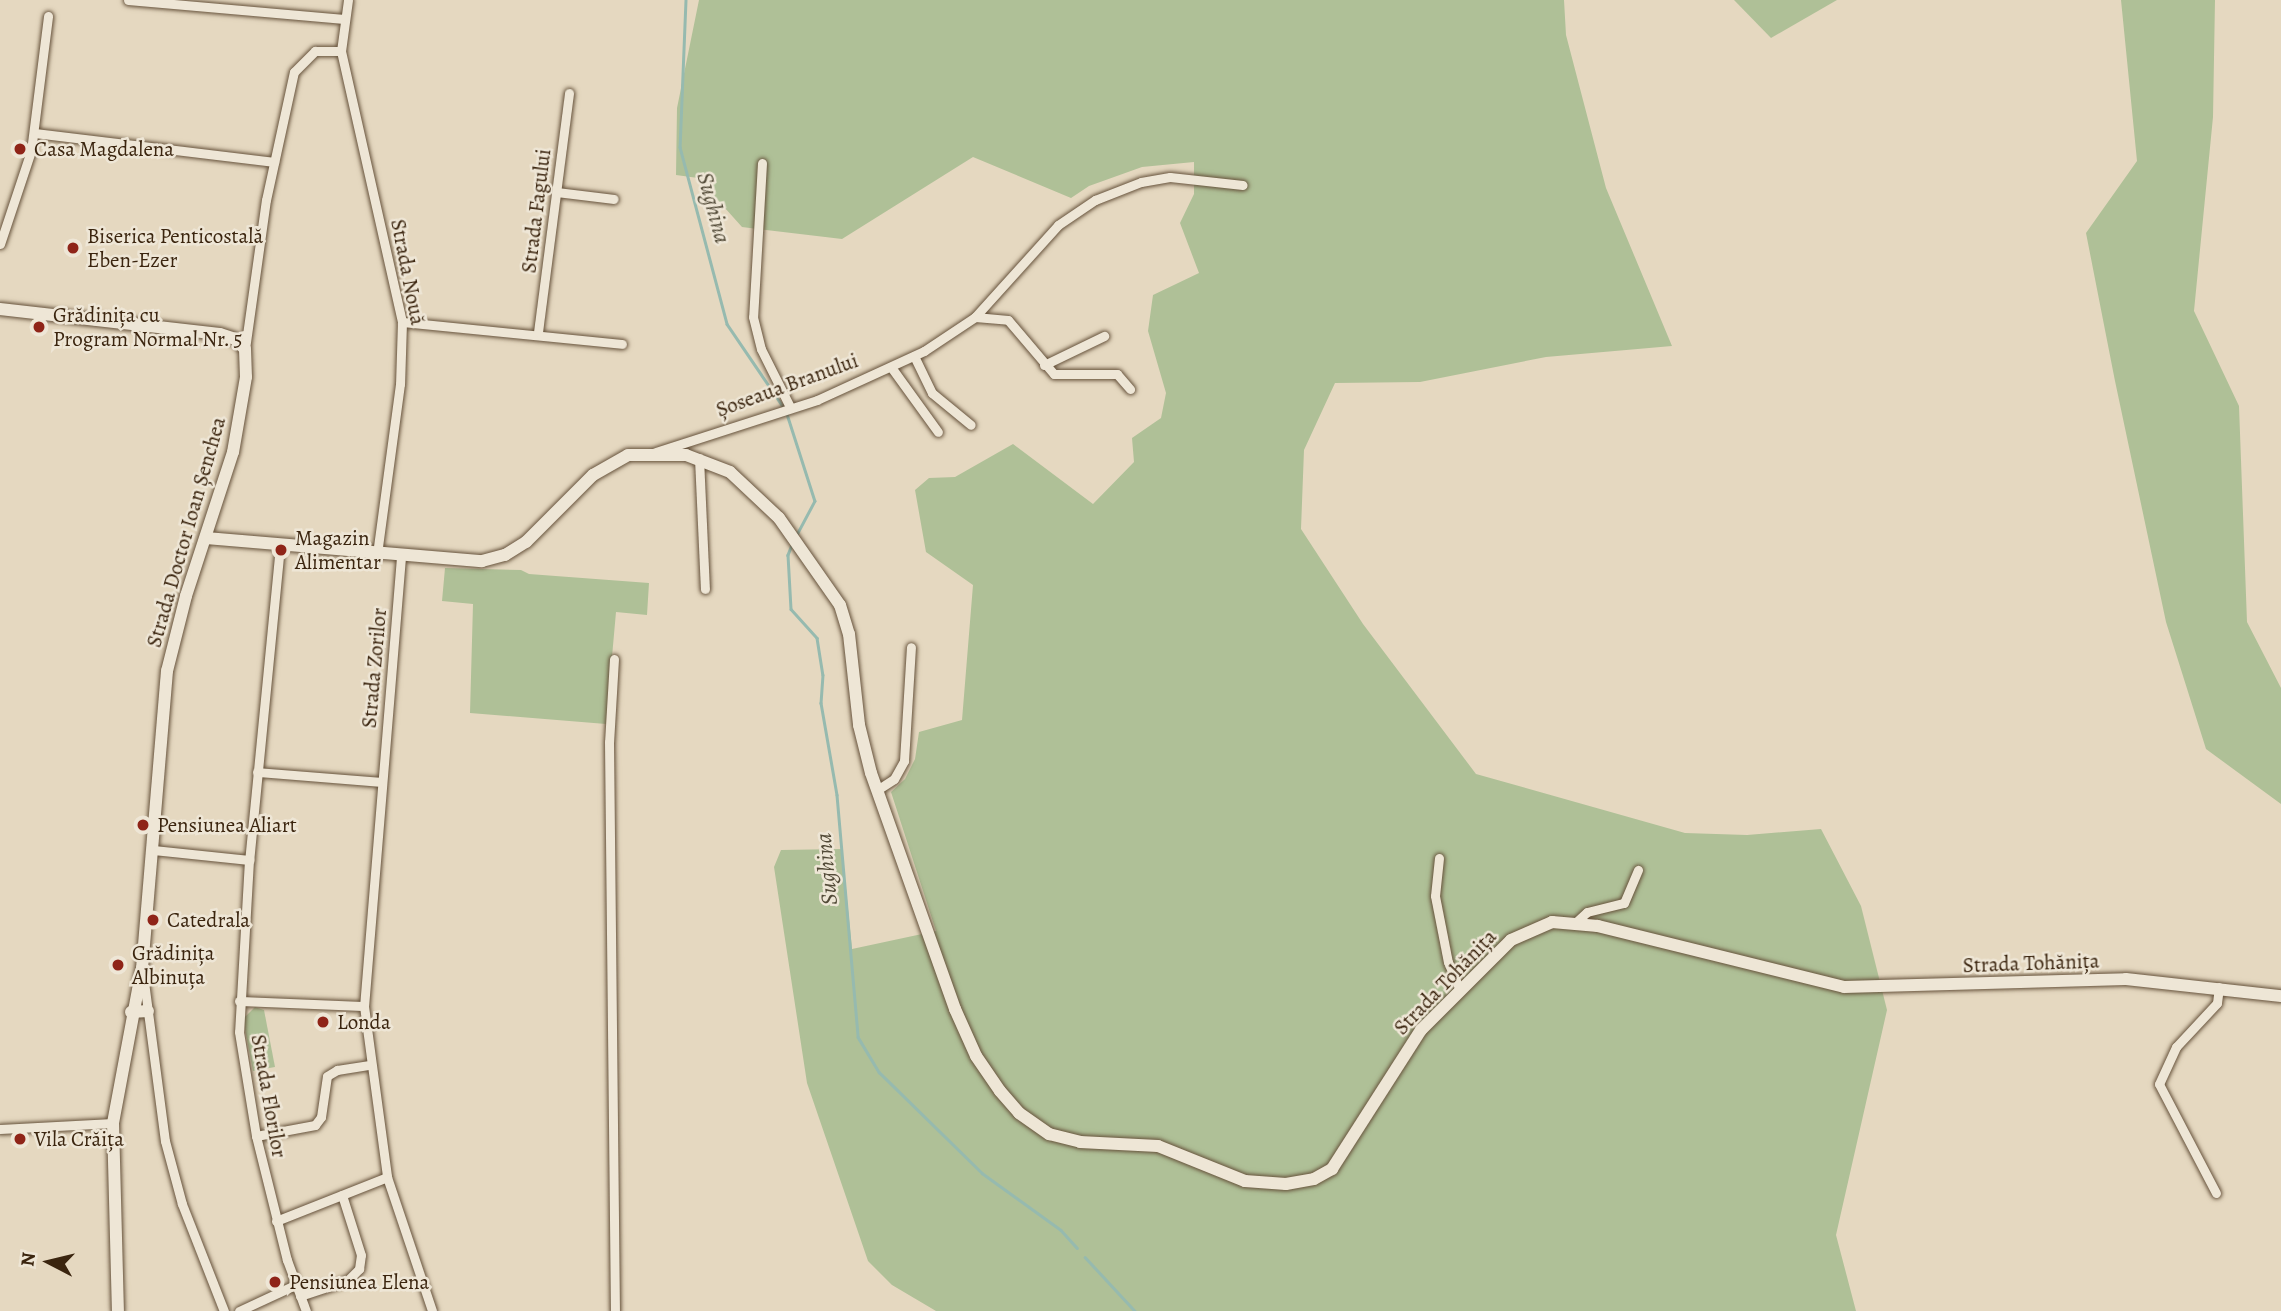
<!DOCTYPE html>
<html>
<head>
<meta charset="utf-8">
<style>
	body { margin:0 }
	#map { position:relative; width:2281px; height:1311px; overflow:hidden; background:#e5d8c0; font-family:Alegreya,serif }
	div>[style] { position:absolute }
	.green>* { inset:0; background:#afc097 }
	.stream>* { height:2.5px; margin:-1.25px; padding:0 1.25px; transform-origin:1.25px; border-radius:1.25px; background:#96baaf }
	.roads { filter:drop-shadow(0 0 2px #66523b) drop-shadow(0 0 2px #66523b) }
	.minor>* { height:9px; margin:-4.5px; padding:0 4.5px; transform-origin:4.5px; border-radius:4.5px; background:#eee6d6 }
	.secondary>* { height:12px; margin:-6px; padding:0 6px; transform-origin:6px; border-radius:6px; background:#eee6d6 }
	.dots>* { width:19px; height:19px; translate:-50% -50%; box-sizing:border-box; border:4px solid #eee6d6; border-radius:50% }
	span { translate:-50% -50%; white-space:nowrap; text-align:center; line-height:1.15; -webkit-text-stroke:5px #eee6d6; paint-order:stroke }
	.poi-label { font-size:21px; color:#3b250f }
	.left { translate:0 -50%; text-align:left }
	.street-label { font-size:21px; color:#3b250f }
	.water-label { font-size:23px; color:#524a37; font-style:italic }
	.north { position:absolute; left:14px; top:1227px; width:70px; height:70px; -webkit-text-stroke:5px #eee6d6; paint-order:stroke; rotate:277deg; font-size:19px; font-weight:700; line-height:28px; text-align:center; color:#3b250f }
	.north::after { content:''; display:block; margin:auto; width:24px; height:32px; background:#3b250f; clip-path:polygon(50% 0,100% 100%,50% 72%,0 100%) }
</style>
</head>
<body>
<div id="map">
	<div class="green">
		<div style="clip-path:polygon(699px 0,1564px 0,1566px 35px,1606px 188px,1672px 346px,1546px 357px,1420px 382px,1335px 383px,1304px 450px,1301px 529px,1363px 624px,1476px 774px,1685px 833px,1747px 835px,1821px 829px,1861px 906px,1887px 1010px,1836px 1235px,1856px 1311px,936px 1311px,892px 1285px,868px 1261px,807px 1083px,774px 867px,781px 850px,842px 849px,852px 949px,936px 931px,891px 792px,905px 779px,915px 759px,919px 732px,962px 720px,973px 585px,926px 552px,915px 490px,929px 478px,955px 477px,1013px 444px,1093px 504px,1134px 462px,1132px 438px,1161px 418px,1166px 393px,1148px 331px,1153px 295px,1199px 273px,1180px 223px,1194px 194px,1194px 162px,1142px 167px,1089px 186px,1071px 198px,973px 157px,842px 239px,742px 227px,698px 178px,676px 175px,677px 108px)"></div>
		<div style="clip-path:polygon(1734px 0,1837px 0,1771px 38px)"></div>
		<div style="clip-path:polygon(2121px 0,2215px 0,2213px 117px,2194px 311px,2239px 406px,2247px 622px,2281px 688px,2281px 804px,2206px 749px,2166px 622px,2115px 381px,2086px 233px,2137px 161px)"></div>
		<div style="clip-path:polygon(445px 568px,521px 570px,529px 574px,649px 583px,647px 615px,616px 612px,606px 724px,470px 713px,473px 604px,442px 601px)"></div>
		<div style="clip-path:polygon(255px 1007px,264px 1010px,275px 1067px,253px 1071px,243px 1019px)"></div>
	</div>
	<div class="stream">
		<div style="left:686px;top:0;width:147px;rotate:92.3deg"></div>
		<div style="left:680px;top:147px;width:183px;rotate:75.1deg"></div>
		<div style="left:727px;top:324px;width:98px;rotate:55.8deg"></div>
		<div style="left:787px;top:414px;width:91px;rotate:72.2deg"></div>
		<div style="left:815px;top:501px;width:40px;rotate:118deg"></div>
		<div style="left:792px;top:545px;width:11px;rotate:112deg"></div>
		<div style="left:788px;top:555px;width:54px;rotate:86.8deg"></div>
		<div style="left:791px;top:609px;width:39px;rotate:48deg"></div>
		<div style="left:817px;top:638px;width:37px;rotate:81deg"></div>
		<div style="left:823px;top:675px;width:28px;rotate:94deg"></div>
		<div style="left:821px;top:703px;width:93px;rotate:80.1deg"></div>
		<div style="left:837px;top:795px;width:243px;rotate:85deg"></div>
		<div style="left:858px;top:1037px;width:41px;rotate:59deg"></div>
		<div style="left:879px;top:1072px;width:144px;rotate:44.4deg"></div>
		<div style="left:982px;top:1173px;width:97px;rotate:35.8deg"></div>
		<div style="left:1061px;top:1230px;width:24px;rotate:48deg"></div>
		<div style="left:1085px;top:1257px;width:74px;rotate:47.2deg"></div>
	</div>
	<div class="roads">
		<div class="minor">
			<div style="left:128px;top:0;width:217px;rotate:5deg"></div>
			<div style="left:348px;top:0;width:51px;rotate:97.8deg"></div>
			<div style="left:341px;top:51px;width:278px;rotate:77.3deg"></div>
			<div style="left:402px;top:322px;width:62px;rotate:91.8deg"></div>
			<div style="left:400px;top:384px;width:173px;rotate:97.7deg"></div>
			<div style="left:35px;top:133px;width:241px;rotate:6.9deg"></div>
			<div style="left:762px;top:163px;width:154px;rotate:93.3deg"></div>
			<div style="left:753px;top:317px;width:33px;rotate:76deg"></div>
			<div style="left:761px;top:349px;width:65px;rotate:63.4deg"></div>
			<div style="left:557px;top:192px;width:57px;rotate:7deg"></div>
			<div style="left:0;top:244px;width:98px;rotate:-71.6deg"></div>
			<div style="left:31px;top:151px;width:136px;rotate:-82.8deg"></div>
			<div style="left:975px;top:317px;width:33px;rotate:5deg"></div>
			<div style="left:1008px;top:320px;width:71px;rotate:49.6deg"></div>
			<div style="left:1054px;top:374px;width:63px"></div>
			<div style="left:1117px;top:374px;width:20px;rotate:49deg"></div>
			<div style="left:402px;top:322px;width:221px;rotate:5.7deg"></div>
			<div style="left:538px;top:332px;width:241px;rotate:-82.6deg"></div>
			<div style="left:245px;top:349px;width:150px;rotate:-82deg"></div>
			<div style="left:266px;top:200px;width:131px;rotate:-77.7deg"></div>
			<div style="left:294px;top:72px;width:30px;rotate:-45deg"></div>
			<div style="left:315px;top:51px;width:26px"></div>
			<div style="left:914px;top:356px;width:41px;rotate:64.1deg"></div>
			<div style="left:932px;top:393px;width:50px;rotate:39.4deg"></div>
			<div style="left:1044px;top:365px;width:67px;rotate:-25.8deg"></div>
			<div style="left:891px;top:367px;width:80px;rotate:54.1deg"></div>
			<div style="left:656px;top:452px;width:169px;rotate:-17.9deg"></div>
			<div style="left:817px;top:400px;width:118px;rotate:-24.6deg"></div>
			<div style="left:924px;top:351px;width:61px;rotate:-33.7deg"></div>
			<div style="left:975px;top:317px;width:124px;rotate:-47.9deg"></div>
			<div style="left:1058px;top:225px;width:45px;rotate:-34deg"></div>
			<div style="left:1095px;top:200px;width:49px;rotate:-21.4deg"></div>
			<div style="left:1141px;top:182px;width:29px;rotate:-10deg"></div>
			<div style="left:1170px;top:177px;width:73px;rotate:6.3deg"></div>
			<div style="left:699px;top:458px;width:131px;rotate:87.4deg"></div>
			<div style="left:280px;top:546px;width:316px;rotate:95.6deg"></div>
			<div style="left:249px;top:860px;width:172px;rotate:93.3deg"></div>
			<div style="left:239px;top:1032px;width:105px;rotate:80.7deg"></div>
			<div style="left:256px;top:1136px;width:128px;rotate:76deg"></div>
			<div style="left:287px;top:1260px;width:54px;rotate:69.6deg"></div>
			<div style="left:401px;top:557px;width:451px;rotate:94.7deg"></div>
			<div style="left:364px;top:1006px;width:173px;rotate:82.3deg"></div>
			<div style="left:387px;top:1177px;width:141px;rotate:71.4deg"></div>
			<div style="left:614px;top:659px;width:83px;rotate:93.4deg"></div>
			<div style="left:609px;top:742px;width:569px;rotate:89.4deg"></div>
			<div style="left:257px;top:772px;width:124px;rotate:4.6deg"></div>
			<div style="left:877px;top:790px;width:20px;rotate:-33deg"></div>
			<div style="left:894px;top:779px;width:21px;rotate:-61deg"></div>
			<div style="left:904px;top:761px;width:114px;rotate:-86.5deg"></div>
			<div style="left:153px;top:850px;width:97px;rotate:5.9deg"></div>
			<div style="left:1439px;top:858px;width:38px;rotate:96deg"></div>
			<div style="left:1435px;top:896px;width:67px;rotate:78.9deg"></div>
			<div style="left:1448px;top:962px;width:30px;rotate:67deg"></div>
			<div style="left:1576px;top:922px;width:15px;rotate:-42deg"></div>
			<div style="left:1587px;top:912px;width:38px;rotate:-14deg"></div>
			<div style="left:1624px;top:903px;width:36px;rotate:-67deg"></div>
			<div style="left:143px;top:974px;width:168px;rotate:82.5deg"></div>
			<div style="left:165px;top:1141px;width:65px;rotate:74.9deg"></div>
			<div style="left:182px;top:1204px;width:115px;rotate:68.6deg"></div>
			<div style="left:239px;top:1001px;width:125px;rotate:2.3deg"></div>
			<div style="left:0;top:1129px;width:113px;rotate:-3deg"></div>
			<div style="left:256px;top:1136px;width:60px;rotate:-10.6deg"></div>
			<div style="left:315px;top:1125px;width:10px;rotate:-53deg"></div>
			<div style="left:321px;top:1117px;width:41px;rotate:-81.7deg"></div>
			<div style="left:327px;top:1076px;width:12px;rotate:-31deg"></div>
			<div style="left:337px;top:1070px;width:33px;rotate:-9deg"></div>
			<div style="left:2216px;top:1193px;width:123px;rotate:-117.6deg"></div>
			<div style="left:2159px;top:1084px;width:41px;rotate:-65.3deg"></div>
			<div style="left:2176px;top:1047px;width:60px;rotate:-47deg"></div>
			<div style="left:2217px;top:1003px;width:16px;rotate:-83deg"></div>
			<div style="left:276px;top:1221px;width:119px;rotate:-21.6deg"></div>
			<div style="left:300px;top:1296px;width:51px;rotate:-18.4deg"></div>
			<div style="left:348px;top:1280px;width:16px;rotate:-45deg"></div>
			<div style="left:359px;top:1269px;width:14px;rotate:-82deg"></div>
			<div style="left:361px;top:1255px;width:63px;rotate:-107.6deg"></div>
			<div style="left:239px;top:1311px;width:62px;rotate:-24.9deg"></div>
		</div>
		<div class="secondary">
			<div style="left:0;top:309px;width:221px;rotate:6.5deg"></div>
			<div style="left:220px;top:334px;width:16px;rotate:18deg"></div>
			<div style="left:235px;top:339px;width:14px;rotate:45deg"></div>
			<div style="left:245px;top:349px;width:28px;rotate:88deg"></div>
			<div style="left:246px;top:377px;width:76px;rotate:99.8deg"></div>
			<div style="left:233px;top:452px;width:151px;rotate:108.1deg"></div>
			<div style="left:186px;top:596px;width:77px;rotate:104.2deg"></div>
			<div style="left:167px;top:671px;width:298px;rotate:94.8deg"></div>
			<div style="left:142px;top:968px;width:158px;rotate:100.6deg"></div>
			<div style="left:113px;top:1123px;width:188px;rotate:88.5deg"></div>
			<div style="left:206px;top:538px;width:277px;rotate:4.8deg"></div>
			<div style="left:482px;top:561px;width:24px;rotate:-15deg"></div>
			<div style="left:505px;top:555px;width:25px;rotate:-32deg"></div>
			<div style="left:526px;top:542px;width:95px;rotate:-45deg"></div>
			<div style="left:593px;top:475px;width:40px;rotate:-29.7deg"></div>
			<div style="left:628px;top:455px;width:58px"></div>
			<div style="left:686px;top:455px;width:47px;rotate:21.1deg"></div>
			<div style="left:730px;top:472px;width:67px;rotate:43.2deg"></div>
			<div style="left:779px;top:518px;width:106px;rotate:55deg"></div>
			<div style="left:840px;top:605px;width:30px;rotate:73deg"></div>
			<div style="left:849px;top:634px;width:92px;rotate:83.7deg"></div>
			<div style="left:859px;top:725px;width:49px;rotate:76deg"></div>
			<div style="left:871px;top:773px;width:251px;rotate:70.4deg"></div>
			<div style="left:955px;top:1009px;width:51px;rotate:65.9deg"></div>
			<div style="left:976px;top:1056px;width:42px;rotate:55.6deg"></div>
			<div style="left:1000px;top:1091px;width:29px;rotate:49deg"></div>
			<div style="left:1019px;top:1113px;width:37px;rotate:35deg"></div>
			<div style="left:1049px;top:1134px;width:32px;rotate:14deg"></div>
			<div style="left:1080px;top:1142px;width:78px;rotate:2.9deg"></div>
			<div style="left:1158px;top:1146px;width:94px;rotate:21.9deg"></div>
			<div style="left:1245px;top:1181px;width:41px;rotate:4.2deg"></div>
			<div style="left:1286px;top:1184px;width:28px;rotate:-10deg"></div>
			<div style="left:1314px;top:1179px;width:21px;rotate:-29deg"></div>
			<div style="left:1332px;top:1169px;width:165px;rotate:-57.4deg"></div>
			<div style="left:1421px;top:1030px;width:127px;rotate:-45deg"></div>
			<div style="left:1511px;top:940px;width:45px;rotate:-23.7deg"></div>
			<div style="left:1552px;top:922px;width:46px;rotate:5deg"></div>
			<div style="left:1598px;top:926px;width:253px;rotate:13.9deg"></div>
			<div style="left:1844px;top:987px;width:282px;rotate:-1.6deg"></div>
			<div style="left:2126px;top:979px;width:156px;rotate:6.3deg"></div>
			<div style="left:131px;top:1012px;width:17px;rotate:-3deg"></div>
		</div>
	</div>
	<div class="dots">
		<div style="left:20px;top:149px;background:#8f2418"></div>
		<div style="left:73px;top:248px;background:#8f2418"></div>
		<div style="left:39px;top:327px;background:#8f2418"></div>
		<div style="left:281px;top:550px;background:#8f2418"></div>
		<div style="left:143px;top:825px;background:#8f2418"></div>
		<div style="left:153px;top:920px;background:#8f2418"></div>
		<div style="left:118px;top:965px;background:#8f2418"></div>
		<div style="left:323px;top:1022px;background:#8f2418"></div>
		<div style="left:20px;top:1139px;background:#8f2418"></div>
		<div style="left:275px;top:1282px;background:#8f2418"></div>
	</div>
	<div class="poi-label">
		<span class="left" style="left:34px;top:149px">Casa Magdalena</span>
		<span class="left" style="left:87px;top:248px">Biserica Penticostală<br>Eben-Ezer</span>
		<span class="left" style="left:53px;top:327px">Grădinița cu<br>Program Normal Nr. 5</span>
		<span class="left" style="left:295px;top:550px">Magazin<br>Alimentar</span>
		<span class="left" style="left:157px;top:825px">Pensiunea Aliart</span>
		<span class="left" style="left:167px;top:920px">Catedrala</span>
		<span class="left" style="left:132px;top:965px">Grădinița<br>Albinuța</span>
		<span class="left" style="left:337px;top:1022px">Londa</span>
		<span class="left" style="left:34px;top:1139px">Vila Crăița</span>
		<span class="left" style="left:289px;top:1282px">Pensiunea Elena</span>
	</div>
	<div class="street-label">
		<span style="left:536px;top:211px;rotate:-83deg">Strada Fagului</span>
		<span style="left:408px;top:272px;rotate:79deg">Strada Nouă</span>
		<span style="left:787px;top:385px;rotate:-20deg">Șoseaua Branului</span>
		<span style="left:186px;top:532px;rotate:-74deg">Strada Doctor Ioan Șenchea</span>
		<span style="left:374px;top:668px;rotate:-85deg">Strada Zorilor</span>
		<span style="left:2031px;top:963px;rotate:-2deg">Strada Tohănița</span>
		<span style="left:1445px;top:982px;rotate:-46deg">Strada Tohănița</span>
		<span style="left:269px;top:1096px;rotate:80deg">Strada Florilor</span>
	</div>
	<div class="water-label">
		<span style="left:713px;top:208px;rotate:75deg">Sughina</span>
		<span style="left:827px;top:869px;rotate:-95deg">Sughina</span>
	</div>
	<div class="north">N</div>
</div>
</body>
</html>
